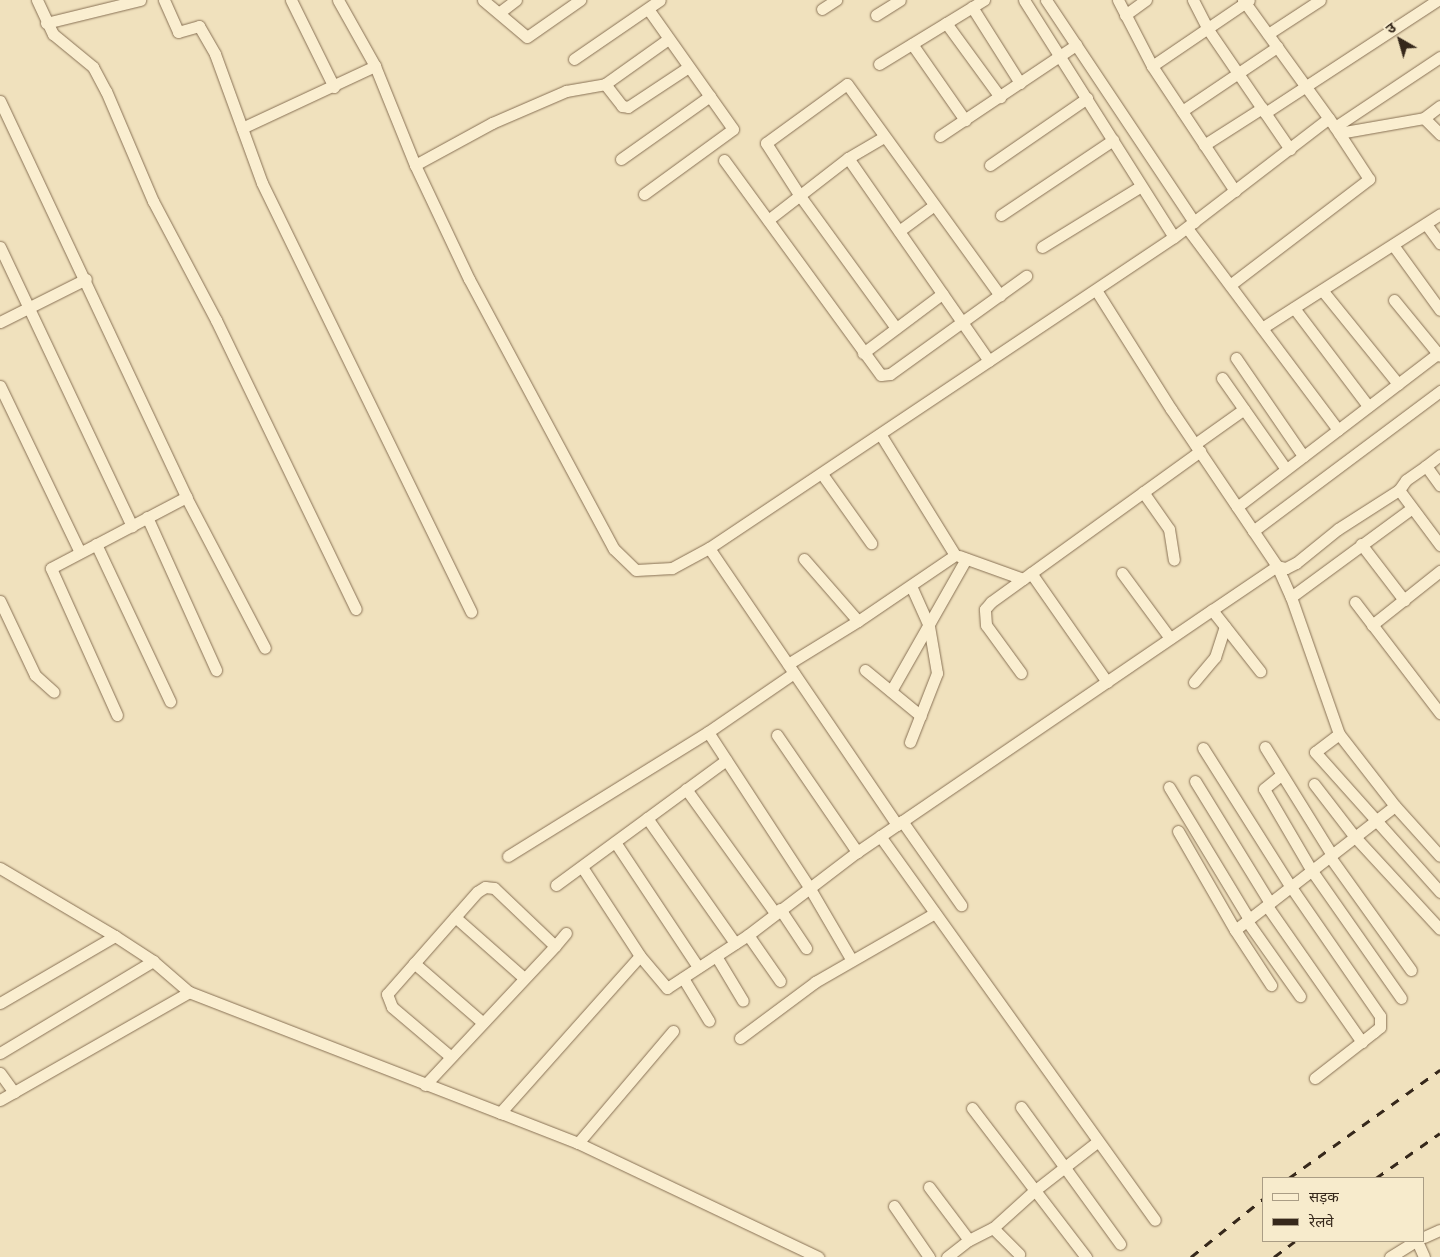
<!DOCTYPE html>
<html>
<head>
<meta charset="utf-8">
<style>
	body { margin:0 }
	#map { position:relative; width:1440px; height:1257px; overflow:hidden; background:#f0e1bd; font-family:"Source Serif 4","Noto Sans Devanagari",serif }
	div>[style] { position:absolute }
	.roads { filter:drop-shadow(0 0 1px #887155) drop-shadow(0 0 1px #887155) }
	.minor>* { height:11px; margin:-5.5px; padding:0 5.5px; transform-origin:5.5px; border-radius:5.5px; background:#faeed0 }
	.rail>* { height:3px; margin-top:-1.5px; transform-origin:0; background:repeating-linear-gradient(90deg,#36281b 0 9px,transparent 0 18px) }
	span { translate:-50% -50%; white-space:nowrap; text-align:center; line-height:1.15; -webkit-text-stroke:4px #f7ebcc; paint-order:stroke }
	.legend { position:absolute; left:1262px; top:1177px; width:162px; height:65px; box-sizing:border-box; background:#f7ebcc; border:1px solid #aa9d85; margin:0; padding:6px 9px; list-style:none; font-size:15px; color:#36281b }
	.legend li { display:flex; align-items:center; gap:10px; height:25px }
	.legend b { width:25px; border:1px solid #aa9d85 }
	.north { position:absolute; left:1375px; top:15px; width:50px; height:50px; -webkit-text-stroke:4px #f7ebcc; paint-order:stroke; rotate:322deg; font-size:14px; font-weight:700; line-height:20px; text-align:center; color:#36281b }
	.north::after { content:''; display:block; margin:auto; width:18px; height:22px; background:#36281b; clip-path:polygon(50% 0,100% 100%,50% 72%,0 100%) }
</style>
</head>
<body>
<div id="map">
	<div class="roads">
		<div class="minor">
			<div style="left:37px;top:0;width:38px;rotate:65deg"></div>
			<div style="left:53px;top:34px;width:52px;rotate:39.5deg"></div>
			<div style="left:93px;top:67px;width:27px;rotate:62deg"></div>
			<div style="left:106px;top:91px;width:120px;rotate:66.9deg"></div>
			<div style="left:153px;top:201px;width:135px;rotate:62.1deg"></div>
			<div style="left:216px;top:320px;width:321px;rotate:64.2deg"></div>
			<div style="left:164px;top:0;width:35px;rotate:66deg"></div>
			<div style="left:178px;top:32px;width:22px;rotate:-16deg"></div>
			<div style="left:199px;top:26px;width:32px;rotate:60deg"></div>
			<div style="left:215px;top:54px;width:137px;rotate:70deg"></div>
			<div style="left:262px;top:183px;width:477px;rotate:64deg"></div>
			<div style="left:291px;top:0;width:97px;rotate:63.7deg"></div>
			<div style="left:338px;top:0;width:76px;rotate:60.7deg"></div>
			<div style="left:375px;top:66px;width:107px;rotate:68deg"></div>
			<div style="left:415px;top:165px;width:126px;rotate:64.7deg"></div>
			<div style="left:469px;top:279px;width:306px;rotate:61.8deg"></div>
			<div style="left:614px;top:549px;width:30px;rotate:44deg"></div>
			<div style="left:636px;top:570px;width:36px;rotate:-3deg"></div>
			<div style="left:672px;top:568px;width:42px;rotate:-28.4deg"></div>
			<div style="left:709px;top:548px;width:559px;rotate:-33.78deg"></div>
			<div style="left:1174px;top:237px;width:195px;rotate:-37.5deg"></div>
			<div style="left:483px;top:0;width:57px;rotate:40.1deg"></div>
			<div style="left:527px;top:37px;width:65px;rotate:-34.9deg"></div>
			<div style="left:1024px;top:0;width:280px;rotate:57.7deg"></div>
			<div style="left:1046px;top:0;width:267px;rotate:56.3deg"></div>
			<div style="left:1118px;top:0;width:74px;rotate:62.7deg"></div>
			<div style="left:1152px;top:66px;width:150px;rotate:56.4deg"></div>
			<div style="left:1193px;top:0;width:31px;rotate:63deg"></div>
			<div style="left:1207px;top:28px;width:147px;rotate:55.6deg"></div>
			<div style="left:972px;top:7px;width:90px;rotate:57.7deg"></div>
			<div style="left:822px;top:9px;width:17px;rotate:-33deg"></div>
			<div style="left:500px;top:12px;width:20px;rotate:-37deg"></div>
			<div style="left:876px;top:15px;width:28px;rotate:-32deg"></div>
			<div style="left:1125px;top:15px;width:26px;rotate:-36deg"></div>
			<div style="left:46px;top:23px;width:97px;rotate:-13.7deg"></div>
			<div style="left:946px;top:23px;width:92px;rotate:53.9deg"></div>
			<div style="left:1268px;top:34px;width:62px;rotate:-33.2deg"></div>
			<div style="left:912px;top:44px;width:93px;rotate:55.1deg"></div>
			<div style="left:574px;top:59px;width:104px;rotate:-34.5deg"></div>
			<div style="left:879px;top:64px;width:123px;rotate:-31.4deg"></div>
			<div style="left:1152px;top:66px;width:117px;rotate:-34.2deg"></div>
			<div style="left:605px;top:84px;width:28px;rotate:52deg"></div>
			<div style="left:622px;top:106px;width:6px;rotate:9deg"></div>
			<div style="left:628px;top:107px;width:71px;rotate:-33.5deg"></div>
			<div style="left:0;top:101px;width:438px;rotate:64.8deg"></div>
			<div style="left:186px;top:497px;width:170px;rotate:62.4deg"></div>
			<div style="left:1182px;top:111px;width:115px;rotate:-34deg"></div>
			<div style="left:1265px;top:113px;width:207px;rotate:-33.2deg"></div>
			<div style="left:1424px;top:118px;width:23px;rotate:45deg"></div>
			<div style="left:1335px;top:127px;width:126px;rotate:-33.7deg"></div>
			<div style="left:242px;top:128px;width:147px;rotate:-25deg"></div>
			<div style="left:1339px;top:133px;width:86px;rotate:-10deg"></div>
			<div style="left:1424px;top:118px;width:20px;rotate:-37deg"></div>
			<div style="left:940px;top:136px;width:164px;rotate:-33.8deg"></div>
			<div style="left:1204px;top:145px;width:69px;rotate:-32.5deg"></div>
			<div style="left:848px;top:158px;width:247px;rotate:55.2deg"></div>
			<div style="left:621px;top:159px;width:109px;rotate:-35.3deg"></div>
			<div style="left:724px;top:160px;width:266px;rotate:53.9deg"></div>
			<div style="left:881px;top:375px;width:9px;rotate:-6deg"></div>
			<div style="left:890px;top:374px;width:168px;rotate:-35.8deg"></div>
			<div style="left:415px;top:165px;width:88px;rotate:-28.6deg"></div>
			<div style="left:492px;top:123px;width:81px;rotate:-23.4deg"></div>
			<div style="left:566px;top:91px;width:40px;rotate:-10deg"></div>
			<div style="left:605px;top:84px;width:76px;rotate:-35.4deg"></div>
			<div style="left:990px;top:165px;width:118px;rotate:-34.6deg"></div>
			<div style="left:644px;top:194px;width:110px;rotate:-36.1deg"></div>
			<div style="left:733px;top:129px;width:147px;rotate:-125.3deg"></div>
			<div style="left:1001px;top:215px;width:135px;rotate:-33.8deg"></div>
			<div style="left:768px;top:220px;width:101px;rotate:-37.8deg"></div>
			<div style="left:848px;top:158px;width:42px;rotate:-30.3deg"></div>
			<div style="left:1426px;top:224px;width:24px;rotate:54deg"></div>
			<div style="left:1187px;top:228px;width:252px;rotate:53.2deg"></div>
			<div style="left:899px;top:231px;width:42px;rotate:-36.3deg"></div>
			<div style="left:1393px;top:245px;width:80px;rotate:54.1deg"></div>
			<div style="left:0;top:247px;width:309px;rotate:64.7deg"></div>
			<div style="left:1042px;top:247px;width:116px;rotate:-31.6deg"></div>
			<div style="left:1230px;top:285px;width:175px;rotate:-37.3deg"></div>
			<div style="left:1369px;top:179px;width:62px;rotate:-123.2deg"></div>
			<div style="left:1335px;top:127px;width:157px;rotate:-125.9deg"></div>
			<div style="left:1096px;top:290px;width:141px;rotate:57.8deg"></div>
			<div style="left:1171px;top:409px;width:189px;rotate:56deg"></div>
			<div style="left:1277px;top:566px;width:34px;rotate:66deg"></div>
			<div style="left:1291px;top:597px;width:145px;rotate:70.7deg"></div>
			<div style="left:1339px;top:734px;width:91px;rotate:52.1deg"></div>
			<div style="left:1395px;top:806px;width:67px;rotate:48deg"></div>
			<div style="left:1322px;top:290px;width:121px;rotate:51deg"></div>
			<div style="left:1394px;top:300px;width:72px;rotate:50.6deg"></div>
			<div style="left:1294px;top:308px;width:123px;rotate:52.9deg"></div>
			<div style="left:0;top:322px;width:96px;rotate:-26.6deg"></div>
			<div style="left:896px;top:328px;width:163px;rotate:-126deg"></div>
			<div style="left:800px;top:196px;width:63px;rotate:-122.7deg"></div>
			<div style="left:766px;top:143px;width:100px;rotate:-36.1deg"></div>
			<div style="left:847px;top:84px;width:261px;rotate:54.1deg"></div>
			<div style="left:1262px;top:328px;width:211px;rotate:-32.6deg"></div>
			<div style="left:863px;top:353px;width:99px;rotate:-36.8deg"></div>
			<div style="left:1236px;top:358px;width:119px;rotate:55.6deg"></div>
			<div style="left:1222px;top:378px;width:111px;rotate:54.9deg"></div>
			<div style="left:0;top:386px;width:184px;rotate:64.3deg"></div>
			<div style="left:1195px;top:444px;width:60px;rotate:-35.5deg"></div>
			<div style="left:1440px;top:455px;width:18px;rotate:142deg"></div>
			<div style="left:1426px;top:466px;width:24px;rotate:54deg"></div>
			<div style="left:822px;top:474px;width:85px;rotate:54.6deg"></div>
			<div style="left:1399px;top:490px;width:69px;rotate:53.3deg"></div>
			<div style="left:1143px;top:492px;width:45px;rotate:54.9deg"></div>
			<div style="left:1169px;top:529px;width:31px;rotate:81deg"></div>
			<div style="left:1237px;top:507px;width:255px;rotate:-37.4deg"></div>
			<div style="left:147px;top:517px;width:168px;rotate:65.7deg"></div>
			<div style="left:1253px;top:531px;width:234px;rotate:-36.8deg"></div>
			<div style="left:96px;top:544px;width:174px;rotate:64.8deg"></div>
			<div style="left:1361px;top:544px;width:71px;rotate:52.5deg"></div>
			<div style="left:709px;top:548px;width:335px;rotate:55.8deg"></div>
			<div style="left:959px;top:556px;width:68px;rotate:19.8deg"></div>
			<div style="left:804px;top:559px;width:82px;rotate:48.9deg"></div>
			<div style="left:1031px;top:573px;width:133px;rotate:55.1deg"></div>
			<div style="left:1122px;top:573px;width:81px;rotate:53.6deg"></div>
			<div style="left:1291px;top:597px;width:149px;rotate:-36.3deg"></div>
			<div style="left:0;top:601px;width:82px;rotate:64.7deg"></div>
			<div style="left:35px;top:675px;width:25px;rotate:42deg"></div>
			<div style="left:1355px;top:602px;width:140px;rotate:52.6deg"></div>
			<div style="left:1212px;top:610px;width:78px;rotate:51.8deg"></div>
			<div style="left:1372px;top:625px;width:87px;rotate:-38.5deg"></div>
			<div style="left:788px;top:664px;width:82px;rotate:-31.6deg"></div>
			<div style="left:858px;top:621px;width:117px;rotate:-34.2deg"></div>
			<div style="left:955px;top:555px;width:141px;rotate:-121.7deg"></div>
			<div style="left:865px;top:670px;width:72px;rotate:39.4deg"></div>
			<div style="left:1021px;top:673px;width:59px;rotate:-126.1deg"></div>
			<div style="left:986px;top:625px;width:16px;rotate:-94deg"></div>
			<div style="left:985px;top:609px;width:9px;rotate:-49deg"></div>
			<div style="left:991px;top:602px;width:258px;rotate:-35.8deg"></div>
			<div style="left:1194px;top:682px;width:33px;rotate:-50deg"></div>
			<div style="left:1215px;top:657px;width:32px;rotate:-72deg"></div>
			<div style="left:891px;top:691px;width:152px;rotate:-60.4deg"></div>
			<div style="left:117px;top:715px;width:161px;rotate:-114.2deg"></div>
			<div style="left:51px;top:568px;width:153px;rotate:-27.7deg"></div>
			<div style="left:708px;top:732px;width:185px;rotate:56.9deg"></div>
			<div style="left:809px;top:887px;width:83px;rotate:59.7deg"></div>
			<div style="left:1339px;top:734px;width:30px;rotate:143deg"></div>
			<div style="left:1315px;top:752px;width:188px;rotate:48.2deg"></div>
			<div style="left:777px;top:735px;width:142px;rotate:55.6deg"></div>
			<div style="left:910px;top:742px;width:74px;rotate:-68.6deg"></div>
			<div style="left:937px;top:673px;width:48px;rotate:-99.7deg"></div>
			<div style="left:929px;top:626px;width:44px;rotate:-114.2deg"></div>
			<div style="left:1265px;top:747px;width:127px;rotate:58.2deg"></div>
			<div style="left:1203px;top:748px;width:165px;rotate:57.7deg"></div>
			<div style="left:1291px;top:887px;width:157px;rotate:55.4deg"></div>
			<div style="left:1380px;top:1016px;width:11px;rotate:90deg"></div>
			<div style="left:1380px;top:1027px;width:8px;rotate:140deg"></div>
			<div style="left:1374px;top:1032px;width:75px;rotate:142.1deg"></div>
			<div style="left:1281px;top:775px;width:22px;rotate:141deg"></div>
			<div style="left:1264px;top:789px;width:95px;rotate:59.7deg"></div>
			<div style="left:1312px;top:871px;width:155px;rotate:55deg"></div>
			<div style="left:1195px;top:781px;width:143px;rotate:58.4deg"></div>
			<div style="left:1314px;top:784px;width:67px;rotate:52.3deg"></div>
			<div style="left:1355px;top:837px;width:125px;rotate:47.3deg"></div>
			<div style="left:1169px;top:787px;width:154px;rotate:58.8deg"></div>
			<div style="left:686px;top:789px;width:153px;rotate:54.3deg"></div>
			<div style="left:647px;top:818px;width:153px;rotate:54.9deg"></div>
			<div style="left:902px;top:821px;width:103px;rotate:54.9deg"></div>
			<div style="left:1178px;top:831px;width:114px;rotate:60.1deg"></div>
			<div style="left:1235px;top:930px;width:66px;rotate:56.8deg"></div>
			<div style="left:880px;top:836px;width:472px;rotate:54.4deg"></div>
			<div style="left:615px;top:842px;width:150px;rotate:56.4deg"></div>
			<div style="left:508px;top:856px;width:235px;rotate:-31.8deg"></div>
			<div style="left:708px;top:732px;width:104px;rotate:-34.5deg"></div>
			<div style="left:1330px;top:857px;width:139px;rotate:54.4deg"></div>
			<div style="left:582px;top:867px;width:106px;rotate:56.9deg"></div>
			<div style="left:640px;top:956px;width:42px;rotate:49.8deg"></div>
			<div style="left:667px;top:988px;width:97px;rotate:-33.2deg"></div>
			<div style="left:748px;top:935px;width:137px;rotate:-37.3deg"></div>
			<div style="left:857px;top:852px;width:430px;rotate:-34.3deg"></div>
			<div style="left:1212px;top:610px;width:78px;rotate:-34.1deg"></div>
			<div style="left:1277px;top:566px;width:9px;rotate:13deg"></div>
			<div style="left:1286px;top:568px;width:11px;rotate:-27deg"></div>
			<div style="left:1296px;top:563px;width:54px;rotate:-39deg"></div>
			<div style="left:1338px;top:529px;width:72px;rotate:-32.6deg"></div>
			<div style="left:1399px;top:490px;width:12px;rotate:-55deg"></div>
			<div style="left:1406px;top:480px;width:24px;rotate:-35deg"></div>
			<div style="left:0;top:868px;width:134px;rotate:30.6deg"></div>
			<div style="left:115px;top:936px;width:45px;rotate:33.3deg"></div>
			<div style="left:153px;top:961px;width:48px;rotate:40.7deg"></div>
			<div style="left:189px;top:992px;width:417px;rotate:21.2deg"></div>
			<div style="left:578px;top:1143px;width:266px;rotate:25.4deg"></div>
			<div style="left:556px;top:885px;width:211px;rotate:-36.3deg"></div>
			<div style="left:1267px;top:906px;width:166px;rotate:55.1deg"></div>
			<div style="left:780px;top:909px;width:47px;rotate:56.3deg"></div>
			<div style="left:455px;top:917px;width:92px;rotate:41.5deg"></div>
			<div style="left:1247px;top:921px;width:92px;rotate:54.8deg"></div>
			<div style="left:1235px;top:930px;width:202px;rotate:-37.8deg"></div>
			<div style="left:748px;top:935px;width:56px;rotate:55.2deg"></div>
			<div style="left:555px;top:946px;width:17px;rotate:-50deg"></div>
			<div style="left:716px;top:956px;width:52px;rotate:59deg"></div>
			<div style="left:414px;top:963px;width:91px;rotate:41deg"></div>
			<div style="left:683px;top:978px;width:50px;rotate:58.8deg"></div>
			<div style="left:0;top:1003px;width:133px;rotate:-30.2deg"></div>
			<div style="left:740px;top:1038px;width:94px;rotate:-36.7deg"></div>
			<div style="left:815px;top:982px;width:138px;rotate:-29.9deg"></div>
			<div style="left:0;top:1053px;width:179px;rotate:-31deg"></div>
			<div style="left:0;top:1073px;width:24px;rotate:54deg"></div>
			<div style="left:425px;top:1085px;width:190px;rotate:-46.9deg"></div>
			<div style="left:555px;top:946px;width:84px;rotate:-136.4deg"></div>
			<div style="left:494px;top:888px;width:9px;rotate:-174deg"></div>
			<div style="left:485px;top:887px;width:9px;rotate:148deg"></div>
			<div style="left:477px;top:892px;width:136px;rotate:131.4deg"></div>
			<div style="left:387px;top:994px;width:14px;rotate:69deg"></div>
			<div style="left:392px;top:1007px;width:77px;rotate:40.3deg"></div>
			<div style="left:0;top:1100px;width:218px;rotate:-29.7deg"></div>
			<div style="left:1021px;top:1107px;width:169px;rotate:54.1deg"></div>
			<div style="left:972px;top:1108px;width:188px;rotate:52.6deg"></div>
			<div style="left:500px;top:1113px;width:210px;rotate:-48.3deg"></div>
			<div style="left:578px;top:1143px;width:147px;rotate:-49.7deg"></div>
			<div style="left:929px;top:1187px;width:66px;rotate:53deg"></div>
			<div style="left:894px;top:1206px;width:62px;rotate:55.5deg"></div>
			<div style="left:993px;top:1228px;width:37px;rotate:45deg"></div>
			<div style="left:1424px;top:1237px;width:17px;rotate:-24deg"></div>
			<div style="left:1417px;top:1241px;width:17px;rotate:66deg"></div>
			<div style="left:947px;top:1257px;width:28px;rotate:-38deg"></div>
			<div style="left:969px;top:1240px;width:27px;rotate:-27deg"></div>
			<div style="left:993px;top:1228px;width:55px;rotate:-42.1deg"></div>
			<div style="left:1034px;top:1191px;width:80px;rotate:-37.9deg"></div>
			<div style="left:1390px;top:1257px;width:31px;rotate:-32deg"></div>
		</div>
	</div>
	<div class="rail">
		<div style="left:1289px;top:1178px;width:186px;rotate:-35.6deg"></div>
		<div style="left:1376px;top:1178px;width:78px;rotate:-35.1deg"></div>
		<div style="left:1191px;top:1257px;width:94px;rotate:-38.9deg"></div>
		<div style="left:1274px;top:1257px;width:26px;rotate:-37deg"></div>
	</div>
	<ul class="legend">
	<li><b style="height:6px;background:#faeed0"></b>सड़क</li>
	<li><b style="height:6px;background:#36281b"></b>रेलवे</li>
	</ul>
	<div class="north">उ</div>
</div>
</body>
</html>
